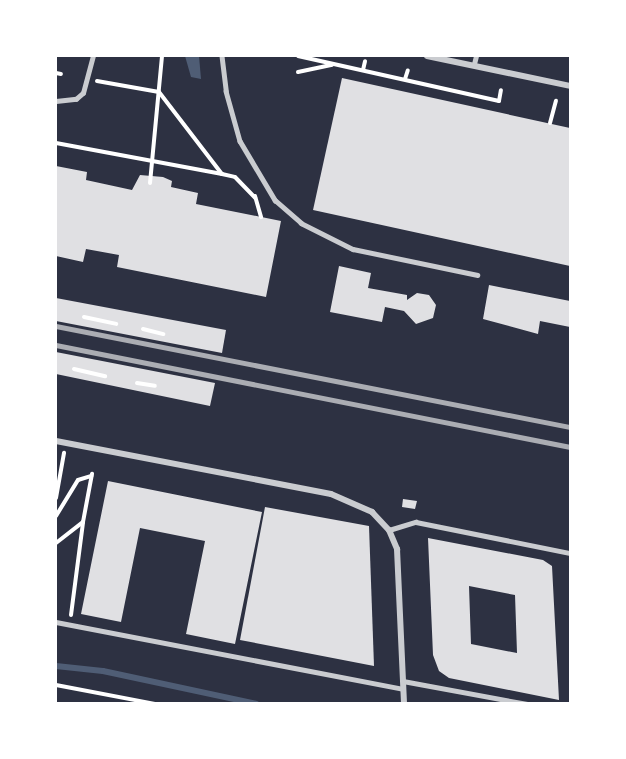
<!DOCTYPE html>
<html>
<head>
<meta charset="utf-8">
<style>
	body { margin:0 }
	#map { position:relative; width:626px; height:759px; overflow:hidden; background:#2d3142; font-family:Raleway,sans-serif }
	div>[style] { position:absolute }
	.water>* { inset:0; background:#4f5d75 }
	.stream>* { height:6px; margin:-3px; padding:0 3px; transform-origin:3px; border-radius:3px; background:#4f5d75 }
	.building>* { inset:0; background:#e0e0e3 }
	.path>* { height:4px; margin:-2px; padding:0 2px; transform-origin:2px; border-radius:2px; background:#fff }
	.service>* { height:4.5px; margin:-2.25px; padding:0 2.25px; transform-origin:2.25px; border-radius:2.25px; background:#caccd0 }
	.minor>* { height:6px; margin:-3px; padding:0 3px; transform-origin:3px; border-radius:3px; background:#caccd0 }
	.rail>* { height:4.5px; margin:-2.25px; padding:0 2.25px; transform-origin:2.25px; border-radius:2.25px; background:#abadb3 }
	span { translate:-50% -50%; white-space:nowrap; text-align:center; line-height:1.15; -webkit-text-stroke:5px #fff; paint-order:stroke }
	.frame { position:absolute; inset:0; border:57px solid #fff; pointer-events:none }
</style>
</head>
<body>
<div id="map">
	<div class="water">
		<div style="clip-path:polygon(185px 56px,199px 56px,201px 79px,191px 77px)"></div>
	</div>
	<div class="stream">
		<div style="left:56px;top:666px;width:47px;rotate:6.1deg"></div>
		<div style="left:103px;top:671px;width:157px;rotate:12.1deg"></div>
	</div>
	<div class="building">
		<div style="clip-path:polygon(342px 78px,570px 128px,570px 266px,313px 210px)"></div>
		<div style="clip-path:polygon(56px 166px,87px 172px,86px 180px,132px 190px,140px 175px,163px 177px,172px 181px,171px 187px,198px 193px,196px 204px,281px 221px,266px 297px,117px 267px,119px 255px,86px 249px,83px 262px,56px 256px)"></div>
		<div style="clip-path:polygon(339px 266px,371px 273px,368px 288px,407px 295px,407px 300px,417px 293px,429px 295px,436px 305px,433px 318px,416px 324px,404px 311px,385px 307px,382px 322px,330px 312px)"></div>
		<div style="clip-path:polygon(489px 285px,570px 301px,570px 327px,540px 321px,538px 334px,483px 319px)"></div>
		<div style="clip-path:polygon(56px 298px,226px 330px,222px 353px,56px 321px)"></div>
		<div style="clip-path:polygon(56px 352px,215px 383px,210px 406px,56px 374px)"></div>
		<div style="clip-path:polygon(108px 481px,262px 512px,235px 644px,186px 634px,205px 541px,140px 528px,121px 622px,81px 614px)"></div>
		<div style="clip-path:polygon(403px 499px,417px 501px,415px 509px,402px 507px)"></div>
		<div style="clip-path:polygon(265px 507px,369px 526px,374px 666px,240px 640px)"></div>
		<div style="clip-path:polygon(evenodd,428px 538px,543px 560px,552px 566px,559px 700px,449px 678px,439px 671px,433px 655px,428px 538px,469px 586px,515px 595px,517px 653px,471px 644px,469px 586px)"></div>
	</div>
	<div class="path">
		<div style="left:298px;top:56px;width:206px;rotate:12.6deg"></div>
		<div style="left:499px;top:101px;width:11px;rotate:-80deg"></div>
		<div style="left:363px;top:70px;width:9px;rotate:-77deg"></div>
		<div style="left:298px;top:72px;width:35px;rotate:-12deg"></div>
		<div style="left:56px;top:73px;width:5px;rotate:11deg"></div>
		<div style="left:405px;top:79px;width:9px;rotate:-72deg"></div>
		<div style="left:97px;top:81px;width:63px;rotate:10.1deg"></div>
		<div style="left:159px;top:92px;width:103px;rotate:52.5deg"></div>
		<div style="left:222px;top:174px;width:13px;rotate:13deg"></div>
		<div style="left:235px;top:177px;width:29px;rotate:46deg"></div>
		<div style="left:550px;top:123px;width:23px;rotate:-75deg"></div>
		<div style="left:56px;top:143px;width:169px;rotate:10.6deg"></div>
		<div style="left:150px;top:183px;width:128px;rotate:-84.6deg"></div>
		<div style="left:255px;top:196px;width:22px;rotate:74deg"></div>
		<div style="left:84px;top:317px;width:33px;rotate:12deg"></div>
		<div style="left:143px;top:329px;width:21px;rotate:14deg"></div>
		<div style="left:74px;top:369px;width:32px;rotate:13deg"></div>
		<div style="left:137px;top:383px;width:18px;rotate:9deg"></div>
		<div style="left:56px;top:498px;width:46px;rotate:-79.9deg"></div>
		<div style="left:56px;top:516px;width:42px;rotate:-58.6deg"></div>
		<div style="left:78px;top:480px;width:14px;rotate:-17deg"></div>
		<div style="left:56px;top:543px;width:34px;rotate:-38deg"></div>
		<div style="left:83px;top:522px;width:49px;rotate:-79.4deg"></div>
		<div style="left:71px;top:615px;width:94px;rotate:-82.6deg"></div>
		<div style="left:56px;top:685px;width:102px;rotate:10.8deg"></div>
	</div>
	<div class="service">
		<div style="left:222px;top:56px;width:35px;rotate:83deg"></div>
		<div style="left:226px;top:91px;width:52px;rotate:74.4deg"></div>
		<div style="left:240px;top:141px;width:69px;rotate:59.3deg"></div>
		<div style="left:275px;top:200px;width:35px;rotate:41deg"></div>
		<div style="left:301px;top:223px;width:58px;rotate:26.6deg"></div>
		<div style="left:353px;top:249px;width:127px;rotate:11.8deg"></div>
		<div style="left:474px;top:64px;width:8px;rotate:-76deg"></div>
		<div style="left:56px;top:101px;width:20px;rotate:-6deg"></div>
		<div style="left:76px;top:99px;width:9px;rotate:-41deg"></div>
		<div style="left:83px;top:93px;width:38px;rotate:-75deg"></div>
		<div style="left:389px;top:530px;width:28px;rotate:-17deg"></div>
		<div style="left:416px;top:522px;width:157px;rotate:11.4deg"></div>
		<div style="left:56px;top:622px;width:353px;rotate:10.9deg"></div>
		<div style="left:403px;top:681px;width:126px;rotate:10.5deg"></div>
	</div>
	<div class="minor">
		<div style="left:427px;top:56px;width:146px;rotate:11.8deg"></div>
		<div style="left:56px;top:441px;width:280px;rotate:10.9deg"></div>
		<div style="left:331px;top:494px;width:45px;rotate:23.7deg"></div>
		<div style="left:372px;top:512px;width:25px;rotate:47deg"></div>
		<div style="left:389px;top:530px;width:21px;rotate:67deg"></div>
		<div style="left:397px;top:549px;width:155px;rotate:87.4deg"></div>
	</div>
	<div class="rail">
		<div style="left:56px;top:326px;width:524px;rotate:11.12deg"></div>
		<div style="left:56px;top:345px;width:524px;rotate:11.22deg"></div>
	</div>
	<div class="frame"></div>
</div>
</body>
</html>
